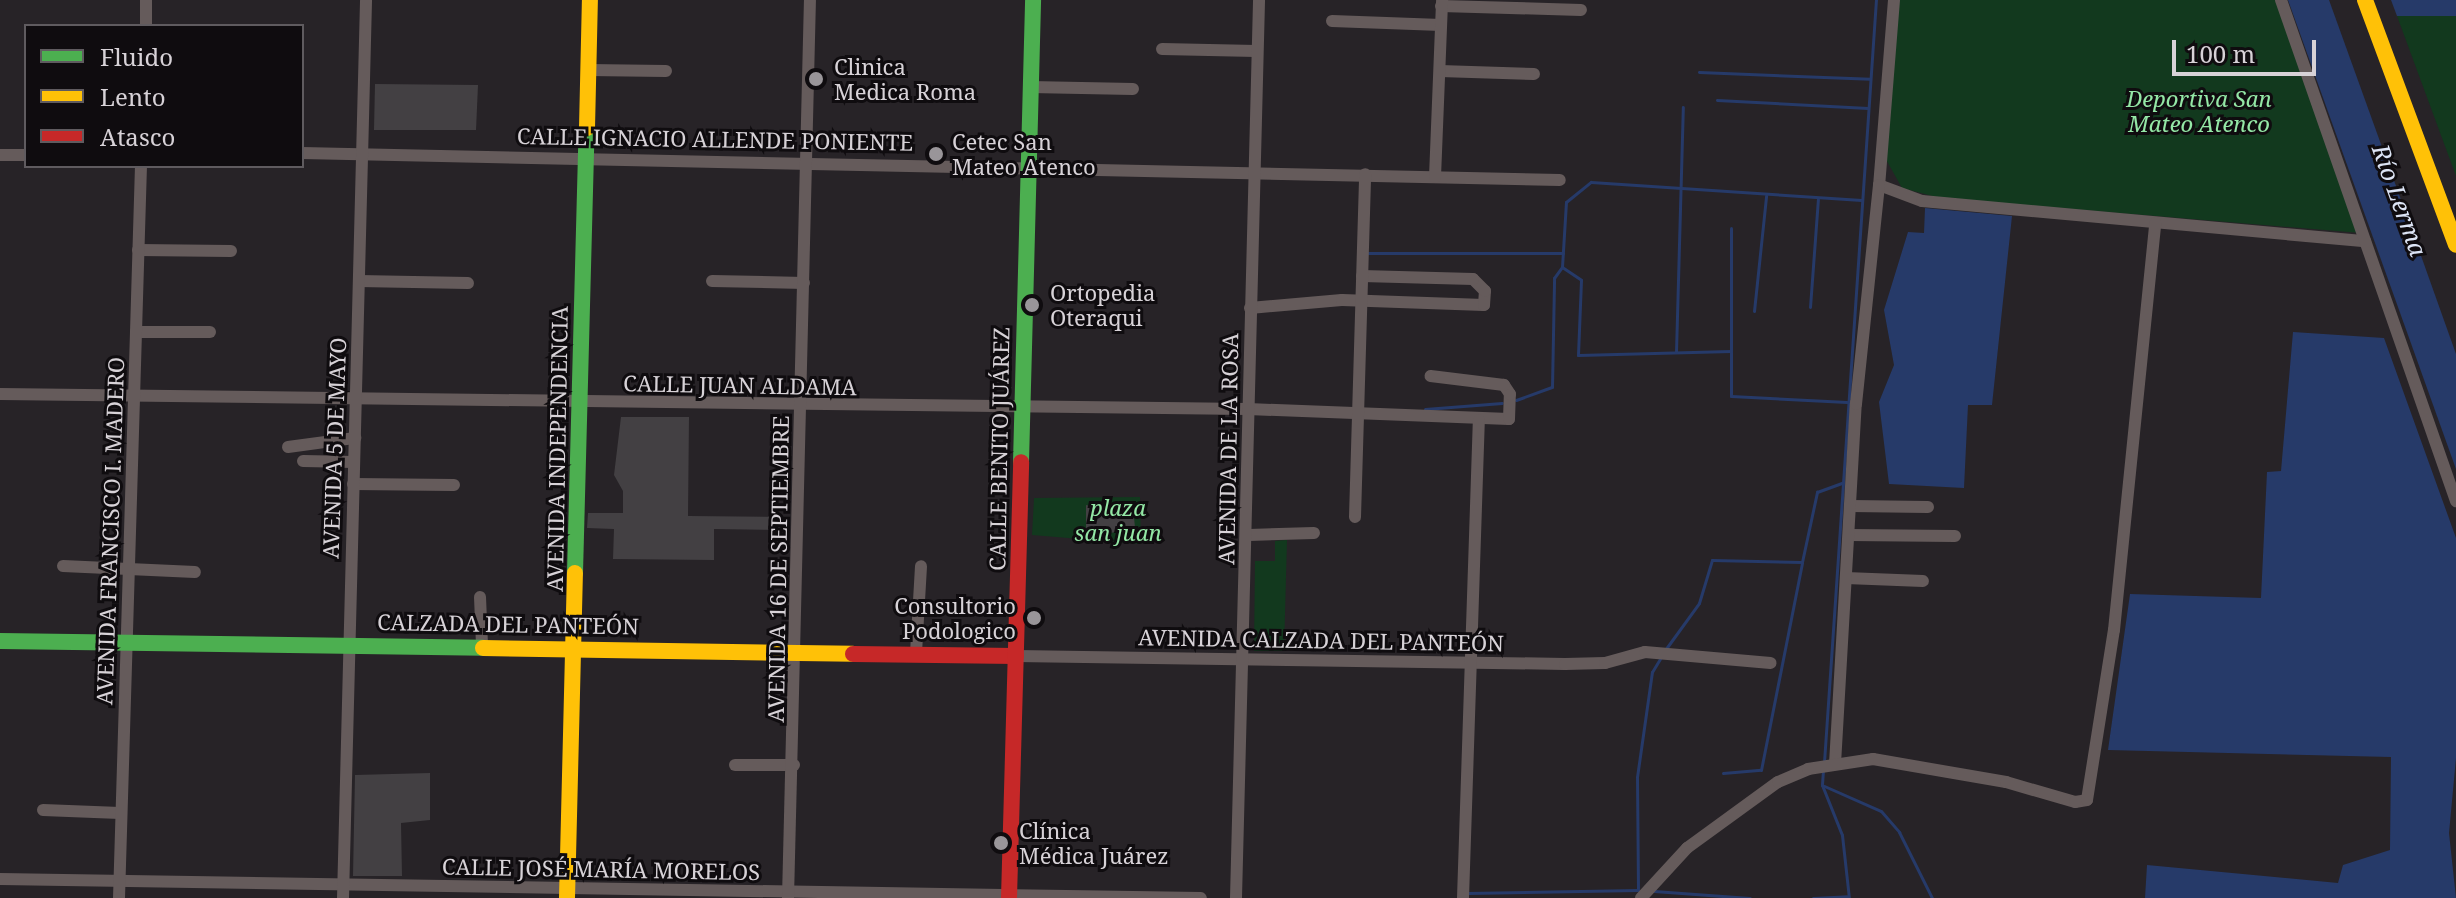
<!DOCTYPE html>
<html>
<head>
<meta charset="utf-8">
<style>
	body { margin:0 }
	#map { position:relative; width:2456px; height:898px; overflow:hidden; background:#272327; font-family:"Noto Serif",serif }
	div>[style] { position:absolute }
	.green>* { inset:0; background:#12391e }
	.water>* { inset:0; background:#263a69 }
	.stream>* { height:3px; margin:-1.5px; padding:0 1.5px; transform-origin:1.5px; border-radius:1.5px; background:#263a69 }
	.building>* { inset:0; background:#434043 }
	.street>* { height:12px; margin:-6px; padding:0 6px; transform-origin:6px; border-radius:6px; background:#655b5b }
	.fast>* { height:16px; margin:-8px; padding:0 8px; transform-origin:8px; border-radius:8px; background:#4caf50 }
	.slow>* { height:16px; margin:-8px; padding:0 8px; transform-origin:8px; border-radius:8px; background:#ffc107 }
	.jam>* { height:16px; margin:-8px; padding:0 8px; transform-origin:8px; border-radius:8px; background:#c62828 }
	.dots>* { width:22px; height:22px; translate:-50% -50%; box-sizing:border-box; border:4px solid #0f0c0f; border-radius:50% }
	span { translate:-50% -50%; white-space:nowrap; text-align:center; line-height:1.15; -webkit-text-stroke:6px #0f0c0f; paint-order:stroke }
	.poi-label { font-size:22px; color:#d7d2d7 }
	.left { translate:0 -50%; text-align:left }
	.right { translate:-100% -50%; text-align:right }
	.park-label { font-size:22px; color:#94e8a6; font-style:italic }
	.street-label { font-size:22px; color:#d7d2d7 }
	.water-label { font-size:24px; color:#dce4f5; font-style:italic }
	.legend { position:absolute; left:24px; top:24px; width:280px; height:144px; box-sizing:border-box; background:#0f0c0f; border:2px solid #5f5b5f; margin:0; padding:10px 14px; list-style:none; font-size:24px; color:#d7d2d7 }
	.legend li { display:flex; align-items:center; gap:16px; height:40px }
	.legend b { width:40px; border:2px solid #5f5b5f }
	.scale { position:absolute; left:2172px; top:40px; width:144px; height:36px; box-sizing:border-box; border:4px solid #d7d2d7; border-top:0; padding-left:10px; font-size:24px; line-height:28px; white-space:nowrap; color:#d7d2d7; -webkit-text-stroke:6px #0f0c0f; paint-order:stroke }
</style>
</head>
<body>
<div id="map">
	<div class="green">
		<div style="clip-path:polygon(1897px 0,2278px 0,2361px 233px,1940px 198px,1902px 188px,1884px 156px)"></div>
		<div style="clip-path:polygon(2397px 16px,2456px 16px,2456px 176px)"></div>
		<div style="clip-path:polygon(1140px 497px,1141px 544px,1032px 535px,1034px 498px)"></div>
		<div style="clip-path:polygon(1287px 540px,1284px 651px,1254px 651px,1255px 561px,1275px 561px,1275px 541px)"></div>
	</div>
	<div class="water">
		<div style="clip-path:polygon(2288px 0,2329px 0,2409px 222px,2456px 354px,2456px 469px)"></div>
		<div style="clip-path:polygon(2391px 0,2456px 0,2456px 16px,2397px 16px)"></div>
		<div style="clip-path:polygon(1925px 208px,2012px 216px,1992px 405px,1968px 405px,1964px 488px,1889px 484px,1879px 402px,1894px 365px,1884px 310px,1908px 232px,1924px 233px)"></div>
		<div style="clip-path:polygon(2293px 332px,2384px 338px,2456px 538px,2456px 758px,2449px 833px,2456px 898px,2145px 898px,2147px 865px,2338px 883px,2343px 865px,2390px 850px,2391px 757px,2108px 750px,2130px 594px,2261px 598px,2267px 472px,2281px 471px)"></div>
	</div>
	<div class="stream">
		<div style="left:1699px;top:72px;width:171px;rotate:2.3deg"></div>
		<div style="left:1717px;top:100px;width:151px;rotate:3deg"></div>
		<div style="left:1731px;top:228px;width:168px;rotate:90deg"></div>
		<div style="left:1731px;top:396px;width:116px;rotate:3deg"></div>
		<div style="left:1367px;top:253px;width:196px"></div>
		<div style="left:1562px;top:267px;width:23px;rotate:34deg"></div>
		<div style="left:1581px;top:280px;width:75px;rotate:92.3deg"></div>
		<div style="left:1578px;top:355px;width:153px;rotate:-1.5deg"></div>
		<div style="left:1810px;top:307px;width:108px;rotate:-85.8deg"></div>
		<div style="left:1754px;top:311px;width:116px;rotate:-84deg"></div>
		<div style="left:1676px;top:352px;width:245px;rotate:-88.4deg"></div>
		<div style="left:1516px;top:400px;width:38px;rotate:-20deg"></div>
		<div style="left:1552px;top:387px;width:109px;rotate:-88.9deg"></div>
		<div style="left:1554px;top:278px;width:14px;rotate:-54deg"></div>
		<div style="left:1562px;top:267px;width:65px;rotate:-86.5deg"></div>
		<div style="left:1566px;top:202px;width:32px;rotate:-39deg"></div>
		<div style="left:1591px;top:182px;width:271px;rotate:3.8deg"></div>
		<div style="left:1425px;top:409px;width:77px;rotate:-4.5deg"></div>
		<div style="left:1665px;top:650px;width:58px;rotate:-54.1deg"></div>
		<div style="left:1699px;top:603px;width:45px;rotate:-73.2deg"></div>
		<div style="left:1712px;top:560px;width:90px;rotate:1.3deg"></div>
		<div style="left:1802px;top:562px;width:72px;rotate:-77.9deg"></div>
		<div style="left:1817px;top:492px;width:27px;rotate:-20deg"></div>
		<div style="left:1824px;top:762px;width:764px;rotate:-86.1deg"></div>
		<div style="left:1823px;top:770px;width:15px;rotate:94deg"></div>
		<div style="left:1822px;top:785px;width:54px;rotate:68.2deg"></div>
		<div style="left:1842px;top:835px;width:63px;rotate:83.7deg"></div>
		<div style="left:1723px;top:773px;width:38px;rotate:-5deg"></div>
		<div style="left:1761px;top:770px;width:211px;rotate:-78.8deg"></div>
		<div style="left:1822px;top:785px;width:64px;rotate:23.8deg"></div>
		<div style="left:1881px;top:811px;width:28px;rotate:49deg"></div>
		<div style="left:1899px;top:832px;width:74px;rotate:63.4deg"></div>
		<div style="left:1654px;top:891px;width:96px;rotate:4.2deg"></div>
		<div style="left:1468px;top:893px;width:170px;rotate:-1deg"></div>
		<div style="left:1638px;top:890px;width:113px;rotate:-90.5deg"></div>
		<div style="left:1637px;top:777px;width:106px;rotate:-81.9deg"></div>
		<div style="left:1652px;top:672px;width:17px;rotate:-59deg"></div>
		<div style="left:1813px;top:898px;width:35px;rotate:-3deg"></div>
	</div>
	<div class="building">
		<div style="clip-path:polygon(375px 84px,478px 85px,476px 130px,374px 130px)"></div>
		<div style="clip-path:polygon(621px 417px,689px 417px,688px 516px,788px 517px,788px 530px,714px 529px,714px 560px,613px 559px,614px 529px,587px 528px,588px 513px,623px 513px,623px 491px,614px 475px)"></div>
		<div style="clip-path:polygon(1086px 505px,1134px 517px,1135px 528px,1086px 538px)"></div>
		<div style="clip-path:polygon(770px 663px,785px 664px,784px 694px,769px 694px)"></div>
		<div style="clip-path:polygon(430px 773px,430px 820px,401px 823px,402px 876px,353px 876px,355px 775px)"></div>
	</div>
	<div class="street">
		<div style="left:1894px;top:0;width:186px;rotate:94.6deg"></div>
		<div style="left:1879px;top:185px;width:46px;rotate:20.4deg"></div>
		<div style="left:1922px;top:201px;width:445px;rotate:5.2deg"></div>
		<div style="left:2281px;top:0;width:531px;rotate:70.75deg"></div>
		<div style="left:1441px;top:6px;width:140px;rotate:1.6deg"></div>
		<div style="left:1332px;top:21px;width:109px;rotate:2.1deg"></div>
		<div style="left:146px;top:26px;width:26px;rotate:-90deg"></div>
		<div style="left:1162px;top:49px;width:94px;rotate:1.2deg"></div>
		<div style="left:588px;top:70px;width:78px;rotate:0.7deg"></div>
		<div style="left:1440px;top:71px;width:94px;rotate:1.8deg"></div>
		<div style="left:1030px;top:87px;width:103px;rotate:1.1deg"></div>
		<div style="left:302px;top:153px;width:1258px;rotate:1.23deg"></div>
		<div style="left:0;top:155px;width:26px"></div>
		<div style="left:1435px;top:177px;width:177px;rotate:-87.7deg"></div>
		<div style="left:138px;top:250px;width:93px;rotate:0.6deg"></div>
		<div style="left:359px;top:281px;width:109px;rotate:1.1deg"></div>
		<div style="left:712px;top:281px;width:92px;rotate:1.2deg"></div>
		<div style="left:1250px;top:308px;width:92px;rotate:-5deg"></div>
		<div style="left:1342px;top:300px;width:142px;rotate:2deg"></div>
		<div style="left:1484px;top:305px;width:14px;rotate:-86deg"></div>
		<div style="left:1485px;top:291px;width:17px;rotate:-135deg"></div>
		<div style="left:1473px;top:279px;width:111px;rotate:-178.5deg"></div>
		<div style="left:136px;top:332px;width:74px"></div>
		<div style="left:0;top:394px;width:1248px;rotate:0.69deg"></div>
		<div style="left:1248px;top:409px;width:261px;rotate:2.2deg"></div>
		<div style="left:1509px;top:419px;width:25px;rotate:-88deg"></div>
		<div style="left:1510px;top:394px;width:11px;rotate:-124deg"></div>
		<div style="left:1504px;top:385px;width:74px;rotate:-173deg"></div>
		<div style="left:288px;top:447px;width:68px;rotate:-7.7deg"></div>
		<div style="left:303px;top:461px;width:51px;rotate:1.1deg"></div>
		<div style="left:353px;top:484px;width:101px;rotate:0.6deg"></div>
		<div style="left:1851px;top:506px;width:77px;rotate:0.7deg"></div>
		<div style="left:1355px;top:517px;width:343px;rotate:-88.3deg"></div>
		<div style="left:1249px;top:535px;width:65px;rotate:-1.8deg"></div>
		<div style="left:1849px;top:535px;width:106px;rotate:0.5deg"></div>
		<div style="left:63px;top:566px;width:132px;rotate:2.6deg"></div>
		<div style="left:1846px;top:578px;width:77px;rotate:2.2deg"></div>
		<div style="left:480px;top:597px;width:47px;rotate:87.6deg"></div>
		<div style="left:916px;top:653px;width:87px;rotate:-86.7deg"></div>
		<div style="left:1016px;top:656px;width:549px;rotate:0.83deg"></div>
		<div style="left:1565px;top:664px;width:40px;rotate:-1.4deg"></div>
		<div style="left:1605px;top:663px;width:41px;rotate:-15.4deg"></div>
		<div style="left:1645px;top:652px;width:126px;rotate:5deg"></div>
		<div style="left:1835px;top:764px;width:361px;rotate:-86.7deg"></div>
		<div style="left:1856px;top:404px;width:220px;rotate:-84deg"></div>
		<div style="left:735px;top:765px;width:59px"></div>
		<div style="left:43px;top:810px;width:77px;rotate:2.2deg"></div>
		<div style="left:0;top:879px;width:1201px;rotate:0.91deg"></div>
		<div style="left:119px;top:898px;width:732px;rotate:-88.28deg"></div>
		<div style="left:343px;top:898px;width:898px;rotate:-88.53deg"></div>
		<div style="left:788px;top:898px;width:898px;rotate:-88.6deg"></div>
		<div style="left:1236px;top:898px;width:898px;rotate:-88.53deg"></div>
		<div style="left:1463px;top:898px;width:478px;rotate:-88.1deg"></div>
		<div style="left:1641px;top:898px;width:68px;rotate:-47.4deg"></div>
		<div style="left:1687px;top:848px;width:112px;rotate:-36deg"></div>
		<div style="left:1778px;top:782px;width:33px;rotate:-23deg"></div>
		<div style="left:1808px;top:769px;width:66px;rotate:-8.7deg"></div>
		<div style="left:1873px;top:759px;width:135px;rotate:9.8deg"></div>
		<div style="left:2006px;top:782px;width:72px;rotate:16.2deg"></div>
		<div style="left:2075px;top:802px;width:12px;rotate:-9deg"></div>
		<div style="left:2087px;top:800px;width:172px;rotate:-81deg"></div>
		<div style="left:2114px;top:630px;width:409px;rotate:-84.2deg"></div>
	</div>
	<div class="fast">
		<div style="left:1021px;top:462px;width:462px;rotate:-88.5deg"></div>
		<div style="left:575px;top:573px;width:445px;rotate:-88.5deg"></div>
		<div style="left:0;top:641px;width:483px;rotate:0.8deg"></div>
	</div>
	<div class="slow">
		<div style="left:2365px;top:0;width:261px;rotate:69.6deg"></div>
		<div style="left:587px;top:128px;width:128px;rotate:-88.7deg"></div>
		<div style="left:483px;top:648px;width:370px;rotate:0.9deg"></div>
		<div style="left:567px;top:898px;width:325px;rotate:-88.6deg"></div>
	</div>
	<div class="jam">
		<div style="left:853px;top:654px;width:163px;rotate:0.7deg"></div>
		<div style="left:1009px;top:898px;width:436px;rotate:-88.4deg"></div>
	</div>
	<div class="dots">
		<div style="left:816px;top:79px;background:#999599"></div>
		<div style="left:936px;top:154px;background:#999599"></div>
		<div style="left:1032px;top:305px;background:#999599"></div>
		<div style="left:1034px;top:618px;background:#999599"></div>
		<div style="left:1001px;top:843px;background:#999599"></div>
	</div>
	<div class="poi-label">
		<span class="left" style="left:834px;top:79px">Clinica<br>Medica Roma</span>
		<span class="left" style="left:952px;top:154px">Cetec San<br>Mateo Atenco</span>
		<span class="left" style="left:1050px;top:305px">Ortopedia<br>Oteraqui</span>
		<span class="right" style="left:1016px;top:618px">Consultorio<br>Podologico</span>
		<span class="left" style="left:1019px;top:843px">Clínica<br>Médica Juárez</span>
	</div>
	<div class="park-label">
		<span style="left:2199px;top:111px">Deportiva San<br>Mateo Atenco</span>
		<span style="left:1118px;top:520px">plaza<br>san juan</span>
	</div>
	<div class="street-label">
		<span style="left:715px;top:139px;rotate:1deg">CALLE IGNACIO ALLENDE PONIENTE</span>
		<span style="left:740px;top:385px;rotate:1deg">CALLE JUAN ALDAMA</span>
		<span style="left:334px;top:448px;rotate:-88deg">AVENIDA 5 DE MAYO</span>
		<span style="left:557px;top:449px;rotate:-89deg">AVENIDA INDEPENDENCIA</span>
		<span style="left:999px;top:449px;rotate:-89deg">CALLE BENITO JUÁREZ</span>
		<span style="left:1228px;top:449px;rotate:-89deg">AVENIDA DE LA ROSA</span>
		<span style="left:110px;top:531px;rotate:-88deg">AVENIDA FRANCISCO I. MADERO</span>
		<span style="left:778px;top:569px;rotate:-89deg">AVENIDA 16 DE SEPTIEMBRE</span>
		<span style="left:508px;top:624px;rotate:1deg">CALZADA DEL PANTEÓN</span>
		<span style="left:1321px;top:640px;rotate:1deg">AVENIDA CALZADA DEL PANTEÓN</span>
		<span style="left:601px;top:869px;rotate:1deg">CALLE JOSÉ MARÍA MORELOS</span>
	</div>
	<div class="water-label">
		<span style="left:2400px;top:200px;rotate:70deg">Río Lerma</span>
	</div>
	<ul class="legend">
	<li><b style="height:10px;background:#4caf50"></b>Fluido</li>
	<li><b style="height:10px;background:#ffc107"></b>Lento</li>
	<li><b style="height:10px;background:#c62828"></b>Atasco</li>
	</ul>
	<div class="scale">100 m</div>
</div>
</body>
</html>
